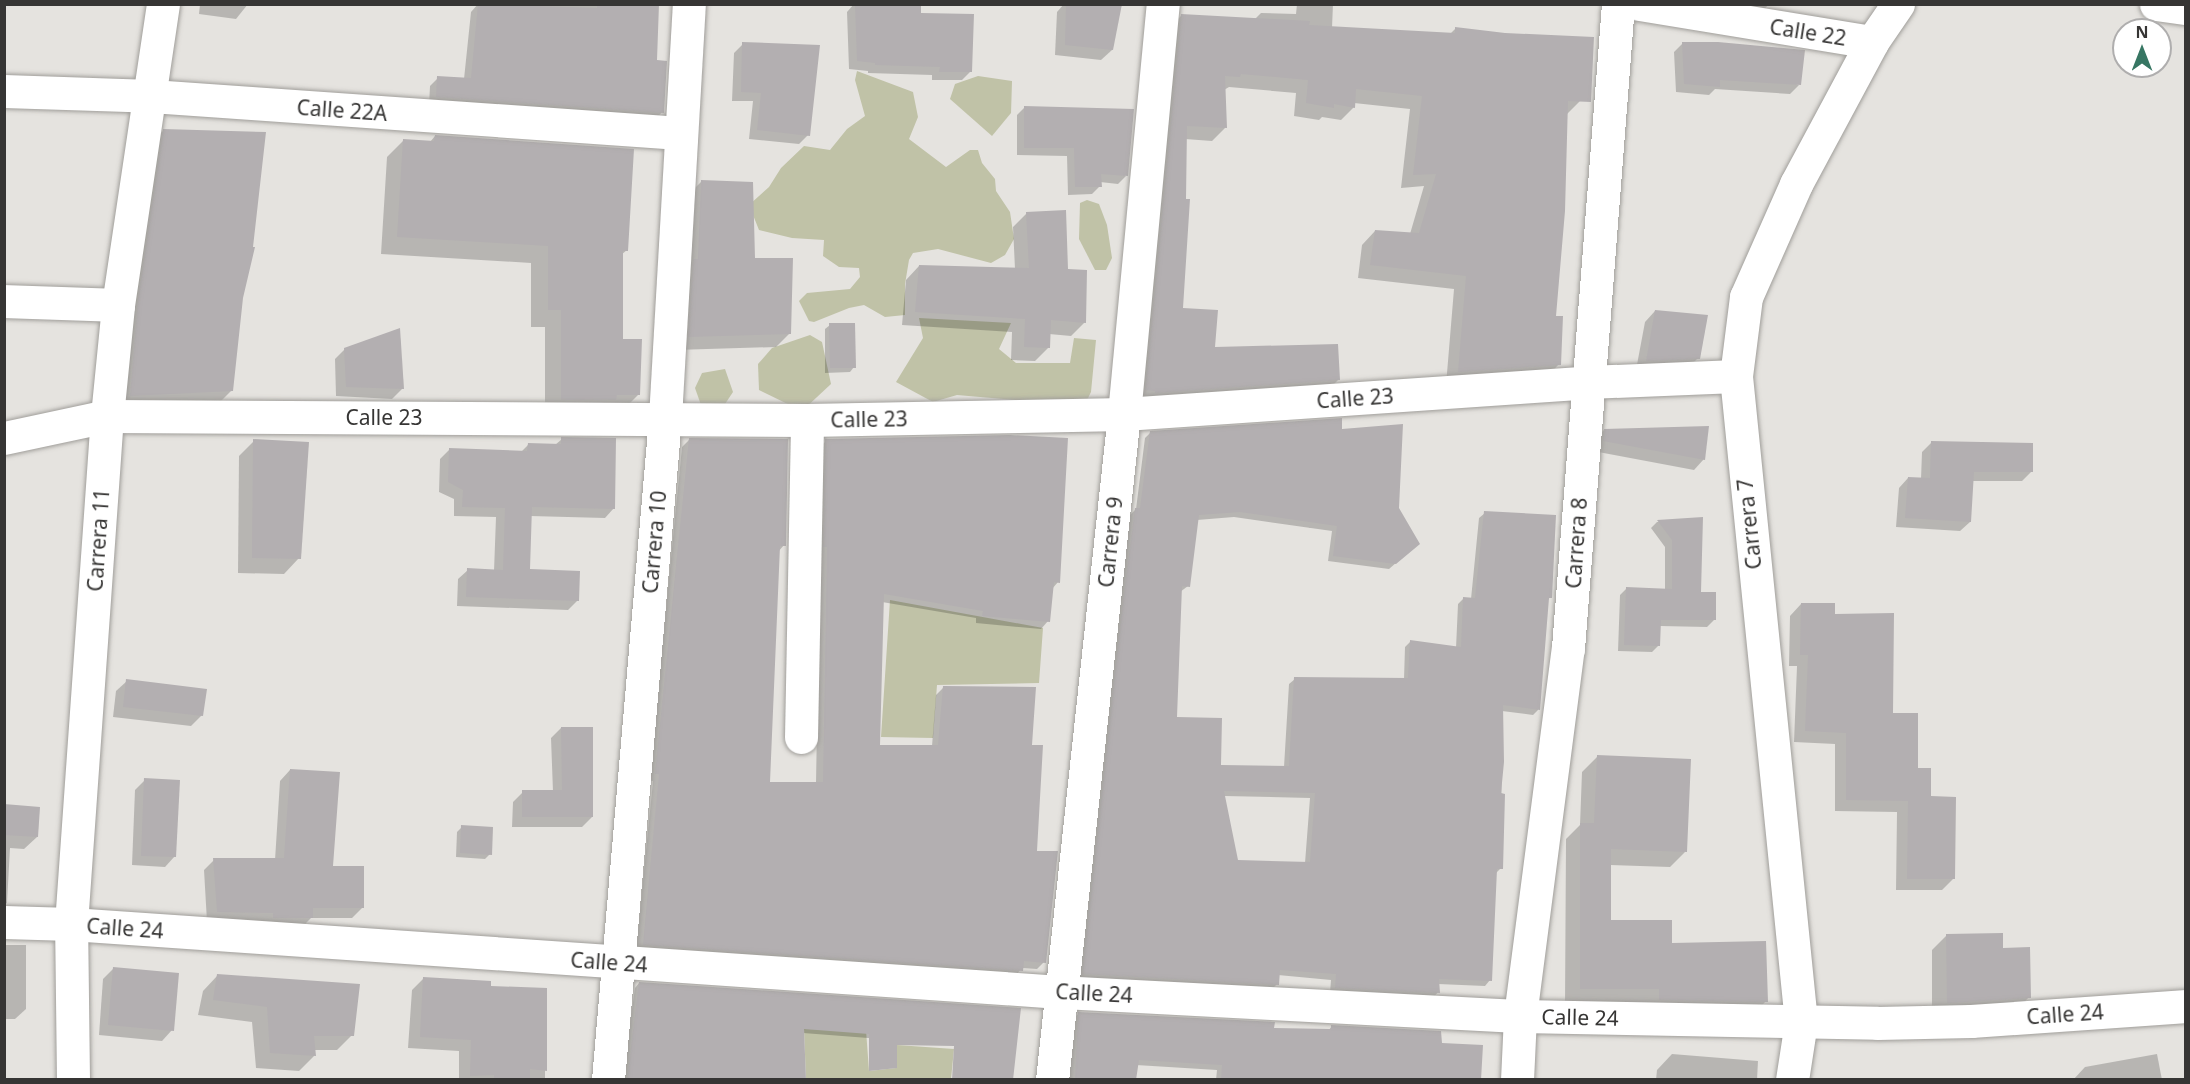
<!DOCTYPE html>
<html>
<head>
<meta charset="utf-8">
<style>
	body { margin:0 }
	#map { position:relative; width:2190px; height:1084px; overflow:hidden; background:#e5e3df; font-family:"Noto Sans",sans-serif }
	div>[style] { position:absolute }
	.green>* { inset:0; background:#c0c2a7 }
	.shadow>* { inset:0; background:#0003 }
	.building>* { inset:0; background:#b3afb1 }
	.roads { filter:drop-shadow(0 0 2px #a09e9a) drop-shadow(0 0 2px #a09e9a) }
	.minor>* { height:33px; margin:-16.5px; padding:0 16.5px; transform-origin:16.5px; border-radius:16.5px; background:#fff }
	span { translate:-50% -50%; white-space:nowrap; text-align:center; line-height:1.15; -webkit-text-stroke:4.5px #fff; paint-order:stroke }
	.street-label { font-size:21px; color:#363534 }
	.frame { position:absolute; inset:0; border:6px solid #363534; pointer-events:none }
	.north { position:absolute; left:2112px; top:18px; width:60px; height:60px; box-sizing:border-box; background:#fff; border:2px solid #afaeae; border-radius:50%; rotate:0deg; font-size:16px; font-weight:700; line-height:24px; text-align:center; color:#363534 }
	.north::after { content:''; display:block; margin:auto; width:21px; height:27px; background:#377663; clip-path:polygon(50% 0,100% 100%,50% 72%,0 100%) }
</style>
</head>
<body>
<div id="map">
	<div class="green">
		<div style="clip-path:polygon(857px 71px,913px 92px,918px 117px,909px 139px,946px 167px,970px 150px,978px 150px,982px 163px,995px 179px,996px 191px,1010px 212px,1014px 239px,1005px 255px,991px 263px,938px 249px,913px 253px,909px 260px,905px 284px,905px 315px,885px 317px,864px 305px,849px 308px,814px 322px,809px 321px,799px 301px,807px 293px,850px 289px,860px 277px,859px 268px,839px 267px,823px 256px,824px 240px,792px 238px,759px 230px,749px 205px,769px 187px,781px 168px,804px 146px,830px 150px,847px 129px,865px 116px,855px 80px)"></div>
		<div style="clip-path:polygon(978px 76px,1012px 81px,1011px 113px,992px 136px,950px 99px,955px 84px)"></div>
		<div style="clip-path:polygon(1087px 200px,1099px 204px,1107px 225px,1112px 258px,1106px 270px,1095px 270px,1079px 239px,1080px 203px)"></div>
		<div style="clip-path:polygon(919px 318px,1011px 323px,999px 349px,1016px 363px,1070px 363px,1074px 338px,1096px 340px,1091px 392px,1084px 406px,957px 395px,933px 402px,896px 382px,923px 338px)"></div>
		<div style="clip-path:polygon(810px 335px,822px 342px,831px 384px,802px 411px,759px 390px,758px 364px,772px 348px)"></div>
		<div style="clip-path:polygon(725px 369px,733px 392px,721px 410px,701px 405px,695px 388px,702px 373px)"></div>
		<div style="clip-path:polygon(890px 600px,1043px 628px,1039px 683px,937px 685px,933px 738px,881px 737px)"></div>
		<div style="clip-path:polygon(804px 1029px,866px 1030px,869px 1071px,896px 1068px,897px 1045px,954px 1049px,951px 1079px,806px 1079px)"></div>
	</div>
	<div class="shadow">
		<div style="clip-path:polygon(200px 4px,248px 4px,236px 19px,199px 14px)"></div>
		<div style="clip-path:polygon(478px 4px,657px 4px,655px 61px,662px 112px,654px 121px,429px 105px,430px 86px,438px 78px,464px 79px,471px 12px)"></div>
		<div style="clip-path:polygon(854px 4px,883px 4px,919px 14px,970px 72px,962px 80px,932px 80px,932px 75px,868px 73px,868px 71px,849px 69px,847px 12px)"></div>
		<div style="clip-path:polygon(1064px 4px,1105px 4px,1112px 50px,1101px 60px,1055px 55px,1057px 12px)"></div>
		<div style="clip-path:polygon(1297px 4px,1333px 4px,1332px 28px,1450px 34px,1456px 28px,1580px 101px,1567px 114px,1554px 317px,1559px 364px,1546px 378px,1446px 385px,1454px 289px,1358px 278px,1362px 245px,1375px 231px,1410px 234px,1424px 186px,1401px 188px,1410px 109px,1354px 103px,1354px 107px,1341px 120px,1322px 117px,1319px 120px,1294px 116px,1296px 93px,1229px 87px,1224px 90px,1225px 128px,1212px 141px,1185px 139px,1182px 309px,1214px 349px,1338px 380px,1325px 393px,1133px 403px,1168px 29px,1181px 16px,1253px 21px,1261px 13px,1296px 14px)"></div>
		<div style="clip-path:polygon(1707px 4px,1769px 4px,1760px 14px)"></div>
		<div style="clip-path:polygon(1683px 43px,1799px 85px,1790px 94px,1715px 89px,1709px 95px,1676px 92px,1674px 52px)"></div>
		<div style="clip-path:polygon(743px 44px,808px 135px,799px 144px,749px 139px,753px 101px,732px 101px,734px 53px)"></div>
		<div style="clip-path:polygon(1025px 107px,1126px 176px,1118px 184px,1100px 182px,1100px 186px,1092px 194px,1068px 195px,1067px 156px,1017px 155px,1017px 115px)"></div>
		<div style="clip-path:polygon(164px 130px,241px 298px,232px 390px,217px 405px,116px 410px,149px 145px)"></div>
		<div style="clip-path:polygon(435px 136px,627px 250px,621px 255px,621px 341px,639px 394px,622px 411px,545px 416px,545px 327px,531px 327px,531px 263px,381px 254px,387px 157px,404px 140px,430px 142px)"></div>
		<div style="clip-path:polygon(702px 181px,754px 260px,790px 333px,776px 347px,675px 350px,688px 195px)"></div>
		<div style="clip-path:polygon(1027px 213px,1067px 271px,1085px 322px,1071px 336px,1049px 334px,1049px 347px,1035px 361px,1011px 360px,1012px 332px,902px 325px,906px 280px,919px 266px,1015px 269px,1013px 227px)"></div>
		<div style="clip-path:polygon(1655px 311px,1698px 358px,1688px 368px,1636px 370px,1645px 322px)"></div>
		<div style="clip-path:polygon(830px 325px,854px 367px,850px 372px,825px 373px,825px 329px)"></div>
		<div style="clip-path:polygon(345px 349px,403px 388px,392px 399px,336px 396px,335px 359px)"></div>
		<div style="clip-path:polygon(evenodd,1341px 430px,1397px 508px,1412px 549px,1389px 569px,1328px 561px,1332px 531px,1234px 517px,1197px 520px,1188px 586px,1180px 592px,1175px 719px,1220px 767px,1284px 767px,1289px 684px,1295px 679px,1404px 679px,1405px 647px,1411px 641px,1456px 648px,1458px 604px,1464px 598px,1471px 599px,1479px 518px,1485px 513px,1550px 597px,1548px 600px,1538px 710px,1533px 715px,1502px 711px,1501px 868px,1495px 874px,1490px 980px,1485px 986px,1438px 984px,1438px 992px,1433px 998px,1330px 993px,1331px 980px,1278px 975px,1277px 984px,1271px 990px,1077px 980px,1115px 631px,1130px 515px,1136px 509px,1145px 438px,1151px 432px,1341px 430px,1224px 796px,1310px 798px,1305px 863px,1236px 861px,1224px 796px)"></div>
		<div style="clip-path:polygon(1604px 430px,1704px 459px,1694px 470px,1593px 451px,1594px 440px)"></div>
		<div style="clip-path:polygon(562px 439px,614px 508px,605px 518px,530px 516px,529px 570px,578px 600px,568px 610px,457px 606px,458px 579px,468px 570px,494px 571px,496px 517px,454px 516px,454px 499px,439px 492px,440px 459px,450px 449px,521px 452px,528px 445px,555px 445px)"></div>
		<div style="clip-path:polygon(689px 440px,784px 545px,778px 552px,768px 783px,816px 783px,820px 554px,819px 448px,826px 441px,1058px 582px,1052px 589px,1048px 621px,1041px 629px,976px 623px,976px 618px,882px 602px,879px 746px,932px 746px,936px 695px,943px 688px,1030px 746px,1044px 962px,1037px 969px,1022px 968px,1014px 977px,636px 951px,653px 781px,649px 781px,682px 447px)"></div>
		<div style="clip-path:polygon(254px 441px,299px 558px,284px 574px,238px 573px,239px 456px)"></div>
		<div style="clip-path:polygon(1932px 442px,2032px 471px,2022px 481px,1972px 481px,1970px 522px,1960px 531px,1896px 527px,1899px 488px,1908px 478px,1921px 479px,1922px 452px)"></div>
		<div style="clip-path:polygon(1702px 519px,1699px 594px,1714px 620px,1707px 627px,1660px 626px,1659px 645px,1652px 652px,1618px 651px,1620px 595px,1627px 588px,1665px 590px,1665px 547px,1651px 528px,1657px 522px)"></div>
		<div style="clip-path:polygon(1801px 604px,1833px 616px,1891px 715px,1929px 798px,1953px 879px,1942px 890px,1896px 890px,1897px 812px,1835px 811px,1835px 744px,1794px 742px,1797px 666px,1789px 666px,1790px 616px)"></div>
		<div style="clip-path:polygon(127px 681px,202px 715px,191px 726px,113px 717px,116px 691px)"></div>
		<div style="clip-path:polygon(561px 728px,592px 817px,582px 827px,512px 827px,513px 802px,523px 792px,553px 792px,551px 738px)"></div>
		<div style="clip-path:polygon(1597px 757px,1685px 852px,1670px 867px,1610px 865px,1609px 921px,1670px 944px,1766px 1001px,1751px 1017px,1565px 1003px,1566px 839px,1580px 825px,1582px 772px)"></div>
		<div style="clip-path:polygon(290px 770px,332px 868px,363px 907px,352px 918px,311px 918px,301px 928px,207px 922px,204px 870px,214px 860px,275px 860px,280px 781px)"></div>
		<div style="clip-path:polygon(145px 780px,175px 856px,165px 867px,132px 865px,135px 790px)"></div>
		<div style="clip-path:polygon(4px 806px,37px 837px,24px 849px,10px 848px,7px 903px,4px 905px)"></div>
		<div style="clip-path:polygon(462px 827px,490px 854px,485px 859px,456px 857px,457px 832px)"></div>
		<div style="clip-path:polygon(1947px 935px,2001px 950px,2029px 997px,2014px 1013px,1932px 1017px,1932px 950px)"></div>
		<div style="clip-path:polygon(4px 945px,26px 945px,26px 1009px,15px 1019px,4px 1019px)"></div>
		<div style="clip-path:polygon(113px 969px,172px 1030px,162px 1041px,99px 1035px,103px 979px)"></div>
		<div style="clip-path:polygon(218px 975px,352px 1035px,337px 1050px,314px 1050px,314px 1056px,299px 1071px,256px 1068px,252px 1022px,198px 1015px,203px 991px)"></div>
		<div style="clip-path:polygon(424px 978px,489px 988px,545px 989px,545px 1080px,459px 1080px,459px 1051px,408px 1048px,412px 990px)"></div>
		<div style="clip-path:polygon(639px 983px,1011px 1049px,803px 1033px,804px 1080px,622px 1080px,635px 988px)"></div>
		<div style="clip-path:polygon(1079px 1013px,1272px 1029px,1328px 1031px,1332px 1026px,1441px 1044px,1480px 1080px,1216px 1080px,1217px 1070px,1136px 1065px,1134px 1080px,1065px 1080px,1073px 1019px)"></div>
		<div style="clip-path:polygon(1672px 1054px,1758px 1061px,1757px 1080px,1656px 1080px,1657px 1070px)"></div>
		<div style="clip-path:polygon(2157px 1054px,2162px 1080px,2073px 1080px,2085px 1067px)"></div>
	</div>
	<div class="building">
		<div style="clip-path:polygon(478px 4px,597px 8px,597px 4px,659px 4px,657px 60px,667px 61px,664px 113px,436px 97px,437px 76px,471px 78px)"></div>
		<div style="clip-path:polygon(855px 4px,921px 4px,921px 13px,974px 14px,972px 72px,939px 72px,940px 67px,875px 65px,875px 63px,857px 61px)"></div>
		<div style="clip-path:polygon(1066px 4px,1122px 4px,1113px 50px,1065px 45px)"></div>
		<div style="clip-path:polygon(1181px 14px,1310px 21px,1309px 25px,1455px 33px,1455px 27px,1505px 33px,1594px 37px,1591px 102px,1568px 101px,1565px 211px,1556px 316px,1563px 316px,1561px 365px,1458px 372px,1466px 276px,1370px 265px,1375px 230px,1419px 233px,1436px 174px,1413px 175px,1422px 96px,1356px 89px,1355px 108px,1334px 104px,1334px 108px,1306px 103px,1308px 80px,1241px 74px,1240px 77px,1225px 76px,1227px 128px,1187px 126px,1186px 199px,1190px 199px,1183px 308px,1218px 310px,1215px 347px,1338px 344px,1340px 380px,1155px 393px,1155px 391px,1145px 390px)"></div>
		<div style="clip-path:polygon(742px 42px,820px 45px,810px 136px,757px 130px,761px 93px,741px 92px)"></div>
		<div style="clip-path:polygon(1682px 42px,1718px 42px,1805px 50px,1801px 85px,1720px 80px,1720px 87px,1684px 84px)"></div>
		<div style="clip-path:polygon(1024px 106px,1134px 109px,1128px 176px,1101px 174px,1102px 187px,1075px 187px,1074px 148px,1024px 148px)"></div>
		<div style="clip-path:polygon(163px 129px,266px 132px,253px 247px,255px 247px,243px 298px,233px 391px,130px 396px,138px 299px)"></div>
		<div style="clip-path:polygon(435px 135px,634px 149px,628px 251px,623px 251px,623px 339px,642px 339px,640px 395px,617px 395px,616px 400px,561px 400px,561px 310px,548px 310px,548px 246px,397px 237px,403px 139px,434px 141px)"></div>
		<div style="clip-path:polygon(701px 180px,753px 182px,755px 258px,793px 258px,791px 334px,688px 337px,693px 259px,698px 259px)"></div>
		<div style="clip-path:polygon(1066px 210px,1068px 269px,1087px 270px,1086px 323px,1051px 320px,1050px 348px,1024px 347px,1025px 319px,915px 312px,919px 265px,1029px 268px,1026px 212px)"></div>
		<div style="clip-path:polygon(1655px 310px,1708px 315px,1700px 359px,1646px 361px)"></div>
		<div style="clip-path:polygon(829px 323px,855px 323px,856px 368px,830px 368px)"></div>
		<div style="clip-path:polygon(400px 328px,404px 389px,346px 387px,344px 348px)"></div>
		<div style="clip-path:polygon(evenodd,1342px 418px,1342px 429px,1403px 424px,1399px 508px,1420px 544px,1396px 564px,1333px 556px,1337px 526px,1240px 512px,1199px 515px,1190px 587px,1182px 586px,1177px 717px,1222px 718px,1221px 765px,1289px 766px,1294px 677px,1408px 678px,1410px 640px,1461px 647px,1463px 597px,1475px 598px,1484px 511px,1556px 515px,1552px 598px,1549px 598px,1540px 710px,1503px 705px,1504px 762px,1501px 793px,1505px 794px,1503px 869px,1497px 869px,1492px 981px,1439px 979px,1440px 993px,1335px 988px,1336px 974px,1280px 970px,1279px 985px,1082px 974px,1120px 625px,1135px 508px,1140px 508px,1150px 431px,1342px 418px,1224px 791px,1315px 793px,1310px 862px,1238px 860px,1224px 791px)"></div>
		<div style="clip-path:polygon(1709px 426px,1705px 460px,1603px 441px,1604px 429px)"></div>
		<div style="clip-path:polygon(1010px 435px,1068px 438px,1060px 583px,1054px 582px,1050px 622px,982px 616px,983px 611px,884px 594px,880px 745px,938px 745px,943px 686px,1036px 687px,1032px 745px,1043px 745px,1037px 851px,1058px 851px,1046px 963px,1024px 961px,1023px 971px,643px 945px,659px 774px,655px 774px,689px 438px,788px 439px,786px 546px,780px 546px,770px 782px,823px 782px,827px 547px,823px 547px,825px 439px)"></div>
		<div style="clip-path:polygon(561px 437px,616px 438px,615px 509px,532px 507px,530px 569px,580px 571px,579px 601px,466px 597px,467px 568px,503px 570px,505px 508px,462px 507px,463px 490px,448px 482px,449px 448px,527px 451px,528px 443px,561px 444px)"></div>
		<div style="clip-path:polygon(253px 439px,309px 442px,301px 559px,252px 558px)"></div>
		<div style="clip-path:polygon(1931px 441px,2033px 443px,2033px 472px,1974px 472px,1971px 522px,1905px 518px,1908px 477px,1930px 478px)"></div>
		<div style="clip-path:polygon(1703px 517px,1701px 592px,1716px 592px,1716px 620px,1661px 620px,1660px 646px,1624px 645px,1626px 587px,1672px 589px,1672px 540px,1657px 520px)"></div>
		<div style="clip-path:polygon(1801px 603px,1835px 603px,1835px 614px,1894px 613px,1893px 713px,1918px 713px,1918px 768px,1931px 768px,1931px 796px,1956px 797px,1955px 879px,1907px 879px,1908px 801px,1846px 800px,1846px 733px,1805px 731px,1808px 655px,1800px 655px)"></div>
		<div style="clip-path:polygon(126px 679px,207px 689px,203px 716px,123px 707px)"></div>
		<div style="clip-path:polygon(561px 727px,593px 727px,593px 817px,522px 817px,522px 790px,562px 790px)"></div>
		<div style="clip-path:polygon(1597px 755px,1691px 759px,1687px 852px,1611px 849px,1611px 920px,1672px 920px,1672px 943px,1766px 941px,1768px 1002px,1659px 1000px,1659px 989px,1580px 989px,1580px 823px,1594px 823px)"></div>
		<div style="clip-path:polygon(290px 769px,340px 772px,333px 866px,364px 866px,364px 908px,313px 908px,313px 918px,273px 918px,273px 913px,217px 912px,213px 858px,284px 858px)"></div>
		<div style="clip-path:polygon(144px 778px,180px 780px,176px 857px,141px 856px)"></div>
		<div style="clip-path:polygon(4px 804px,40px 807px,38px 837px,4px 835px)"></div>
		<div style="clip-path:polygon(461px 825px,493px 827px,492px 855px,460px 853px)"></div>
		<div style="clip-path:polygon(2003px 933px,2003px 948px,2030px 947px,2031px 998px,1947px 1003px,1946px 934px)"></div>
		<div style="clip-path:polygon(113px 967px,179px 973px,174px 1031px,108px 1025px)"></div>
		<div style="clip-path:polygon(217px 974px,360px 984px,354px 1036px,314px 1036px,316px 1056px,270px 1053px,267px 1007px,213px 1000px)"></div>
		<div style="clip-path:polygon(423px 977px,491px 981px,491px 986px,547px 988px,547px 1071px,530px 1069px,530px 1080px,494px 1080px,494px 1075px,470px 1076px,471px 1040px,420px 1037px)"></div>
		<div style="clip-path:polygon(639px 982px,1021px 1008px,1013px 1080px,952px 1080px,954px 1046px,897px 1045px,897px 1068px,869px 1071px,869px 1034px,804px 1029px,806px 1080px,627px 1080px)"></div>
		<div style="clip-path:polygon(1078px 1012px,1275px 1022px,1274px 1028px,1331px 1029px,1331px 1025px,1441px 1031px,1442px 1043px,1483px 1045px,1481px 1080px,1221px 1080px,1222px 1065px,1139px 1060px,1136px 1080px,1075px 1080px)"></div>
	</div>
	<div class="roads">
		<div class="minor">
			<div style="left:1639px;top:4px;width:236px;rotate:9.3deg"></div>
			<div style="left:2156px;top:4px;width:30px;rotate:8deg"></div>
			<div style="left:4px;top:91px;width:147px;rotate:1.9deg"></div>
			<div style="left:151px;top:96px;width:530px;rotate:4deg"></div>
			<div style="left:4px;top:301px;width:114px;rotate:2deg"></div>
			<div style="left:4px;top:438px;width:105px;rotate:-12.1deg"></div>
			<div style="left:107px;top:416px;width:700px;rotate:0.33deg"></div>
			<div style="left:807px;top:420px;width:317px;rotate:-1.1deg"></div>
			<div style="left:1124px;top:414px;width:465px;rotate:-3.9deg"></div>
			<div style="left:1588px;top:382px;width:148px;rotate:-2.3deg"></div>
			<div style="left:801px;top:737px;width:317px;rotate:-88.9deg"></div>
			<div style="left:4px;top:922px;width:67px;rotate:1.7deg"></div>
			<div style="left:71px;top:924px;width:991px;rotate:3.93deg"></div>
			<div style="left:1060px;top:992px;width:461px;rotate:3deg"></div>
			<div style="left:1520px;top:1016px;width:357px;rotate:1.1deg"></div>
			<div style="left:1877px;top:1023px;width:94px;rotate:-1.2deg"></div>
			<div style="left:1971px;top:1021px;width:216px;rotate:-4deg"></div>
			<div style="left:73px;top:1080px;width:156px;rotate:-90.7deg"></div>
			<div style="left:71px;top:924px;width:509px;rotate:-85.95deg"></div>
			<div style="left:107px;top:416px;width:112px;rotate:-84.3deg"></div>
			<div style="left:118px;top:305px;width:304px;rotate:-81.5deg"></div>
			<div style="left:608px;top:1080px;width:664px;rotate:-85.08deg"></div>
			<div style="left:665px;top:418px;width:415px;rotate:-86.7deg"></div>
			<div style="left:1052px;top:1080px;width:670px;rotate:-83.83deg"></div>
			<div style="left:1124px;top:414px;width:412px;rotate:-84.6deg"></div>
			<div style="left:1517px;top:1080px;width:64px;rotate:-87.3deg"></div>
			<div style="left:1520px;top:1016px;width:371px;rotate:-82.6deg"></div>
			<div style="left:1568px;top:648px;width:646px;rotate:-85.56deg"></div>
			<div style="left:1792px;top:1080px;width:59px;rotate:-81.2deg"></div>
			<div style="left:1801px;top:1022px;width:649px;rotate:-95.75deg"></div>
			<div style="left:1736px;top:376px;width:80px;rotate:-82.8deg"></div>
			<div style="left:1746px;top:297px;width:124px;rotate:-66.1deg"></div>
			<div style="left:1796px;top:184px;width:161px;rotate:-61.8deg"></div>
			<div style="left:1872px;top:42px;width:46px;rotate:-55.6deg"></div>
		</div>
	</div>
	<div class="street-label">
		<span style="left:1808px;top:32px;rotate:9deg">Calle 22</span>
		<span style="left:342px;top:110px;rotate:4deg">Calle 22A</span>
		<span style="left:1355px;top:398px;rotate:-4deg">Calle 23</span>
		<span style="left:384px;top:417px">Calle 23</span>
		<span style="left:869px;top:419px;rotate:-1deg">Calle 23</span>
		<span style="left:1749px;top:524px;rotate:-96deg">Carrera 7</span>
		<span style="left:98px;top:540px;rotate:-86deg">Carrera 11</span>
		<span style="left:654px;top:542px;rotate:-85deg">Carrera 10</span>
		<span style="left:1110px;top:542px;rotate:-84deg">Carrera 9</span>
		<span style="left:1576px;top:543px;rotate:-86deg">Carrera 8</span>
		<span style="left:125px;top:928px;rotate:4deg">Calle 24</span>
		<span style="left:609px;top:962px;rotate:4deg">Calle 24</span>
		<span style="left:1094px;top:993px;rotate:3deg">Calle 24</span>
		<span style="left:2065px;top:1014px;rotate:-4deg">Calle 24</span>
		<span style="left:1580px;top:1017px;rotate:1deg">Calle 24</span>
	</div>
	<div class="frame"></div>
	<div class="north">N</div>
</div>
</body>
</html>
